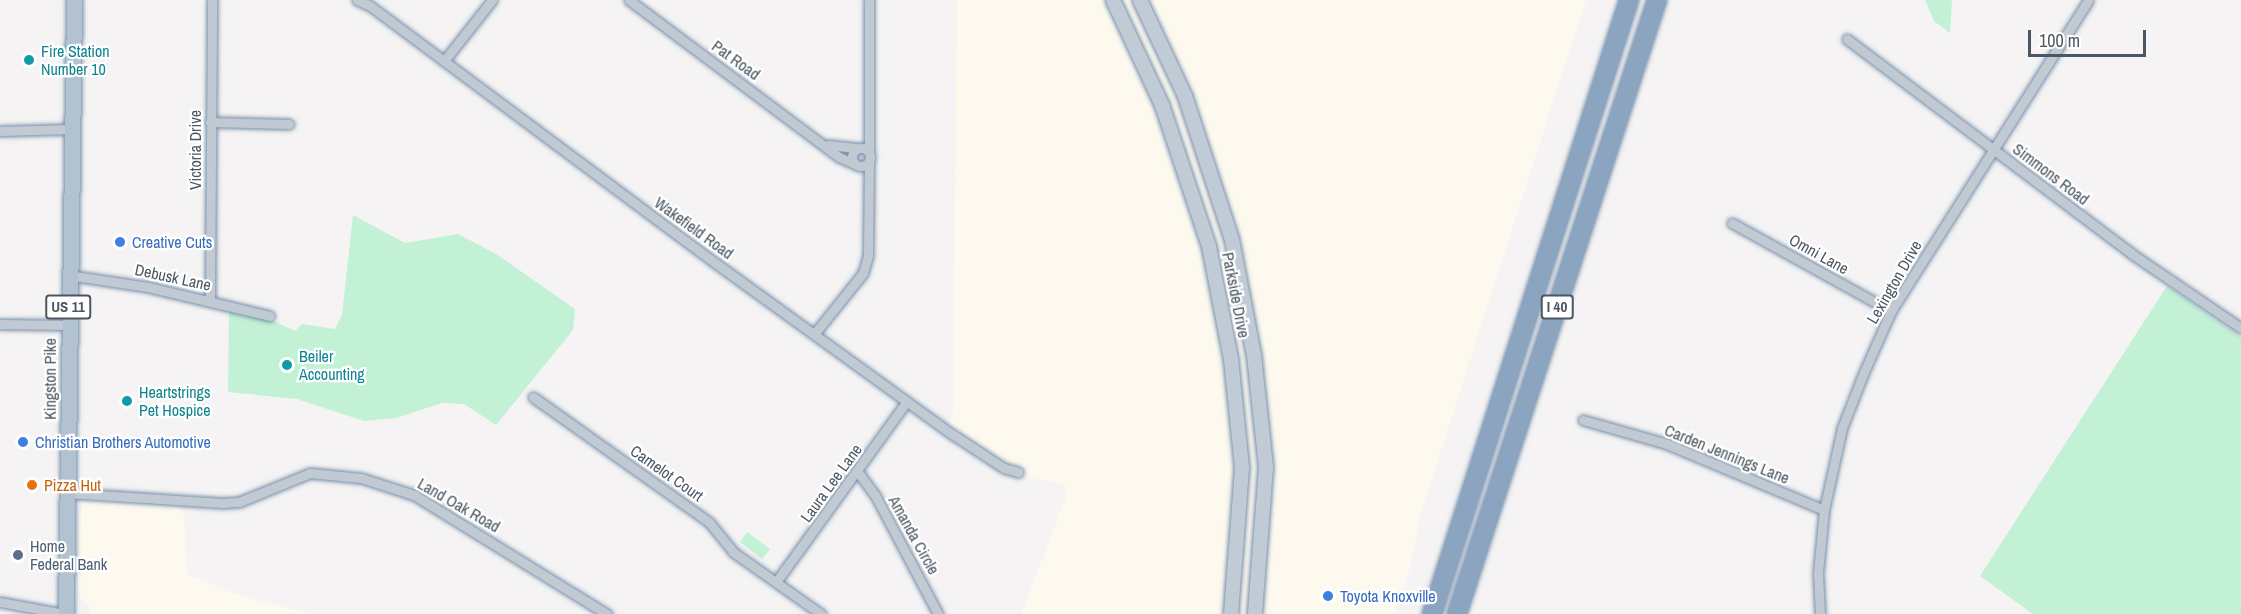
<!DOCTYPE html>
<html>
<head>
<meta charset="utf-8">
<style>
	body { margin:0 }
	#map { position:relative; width:2241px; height:614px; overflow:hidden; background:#f5f3f3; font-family:"Archivo Narrow",sans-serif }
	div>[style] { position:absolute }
	.commercial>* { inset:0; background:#fdf9ef }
	.green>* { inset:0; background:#c3f1d5 }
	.roads { filter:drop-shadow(0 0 2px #7690ad) drop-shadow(0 0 2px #7690ad) }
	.street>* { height:9px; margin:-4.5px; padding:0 4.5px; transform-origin:4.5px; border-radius:4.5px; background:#c1cad2 }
	.street>.ring { margin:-4.5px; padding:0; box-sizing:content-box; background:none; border:9px solid #c1cad2; border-radius:50% }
	.secondary>* { height:14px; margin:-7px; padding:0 7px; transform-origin:7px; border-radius:7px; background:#c1cbd6 }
	.primary>* { height:15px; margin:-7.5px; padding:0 7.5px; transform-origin:7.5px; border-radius:7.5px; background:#b3c2d1 }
	.highway>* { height:18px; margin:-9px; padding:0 9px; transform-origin:9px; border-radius:9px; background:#8ba5c1 }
	.dots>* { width:16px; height:16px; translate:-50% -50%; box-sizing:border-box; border:3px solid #fff; border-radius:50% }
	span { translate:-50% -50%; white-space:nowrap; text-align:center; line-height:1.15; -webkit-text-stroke:4.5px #fff; paint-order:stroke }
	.shield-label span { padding:2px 4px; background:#fff; border:2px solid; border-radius:4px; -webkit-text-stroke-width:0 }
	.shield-label { font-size:15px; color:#4a5661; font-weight:700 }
	.culture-label { font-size:16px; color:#0d838f }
	.left { translate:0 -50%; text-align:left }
	.street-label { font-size:16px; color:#4a5661 }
	.shop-label { font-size:16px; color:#366cbe }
	.food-label { font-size:16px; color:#c56008 }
	.service-label { font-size:16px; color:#4e5e75 }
	.scale { position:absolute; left:2028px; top:30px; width:118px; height:27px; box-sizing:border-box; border:3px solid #4a5661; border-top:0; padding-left:8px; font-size:18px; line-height:21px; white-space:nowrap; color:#4a5661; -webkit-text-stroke:4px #fff; paint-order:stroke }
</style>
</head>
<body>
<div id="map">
	<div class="commercial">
		<div style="clip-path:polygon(957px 0,1586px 0,1420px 516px,1411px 565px,1395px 614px,1021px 614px,1067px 494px,1065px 486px,1059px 483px,1001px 473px,945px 434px,953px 412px)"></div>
		<div style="clip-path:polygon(82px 498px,178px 504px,184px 513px,187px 574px,241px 596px,313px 614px,89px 614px,89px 605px,80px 599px,78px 578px)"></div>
	</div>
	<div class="green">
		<div style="clip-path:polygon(1925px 0,1952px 0,1950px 33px,1934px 21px)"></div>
		<div style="clip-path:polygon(353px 215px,405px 243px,458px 234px,496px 254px,575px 309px,573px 330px,496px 425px,464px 404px,442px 403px,396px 418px,364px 421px,297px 399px,228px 392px,229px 309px,265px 317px,295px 331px,302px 324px,335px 329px,342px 315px)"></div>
		<div style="clip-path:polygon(2167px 286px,2241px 337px,2241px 614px,2033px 614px,1980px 576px)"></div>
		<div style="clip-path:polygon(747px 532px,770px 549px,762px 559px,740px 542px)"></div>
	</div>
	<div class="roads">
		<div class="street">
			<div style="left:357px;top:0;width:13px;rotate:23deg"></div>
			<div style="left:369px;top:5px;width:430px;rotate:36.7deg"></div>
			<div style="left:714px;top:262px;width:294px;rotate:35.9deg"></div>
			<div style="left:952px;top:434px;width:62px;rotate:33.2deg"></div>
			<div style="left:1004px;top:468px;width:15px;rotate:16deg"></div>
			<div style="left:629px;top:0;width:262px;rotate:36.8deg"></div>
			<div style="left:839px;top:157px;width:17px;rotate:24deg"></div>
			<div style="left:1847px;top:39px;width:357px;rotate:37deg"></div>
			<div style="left:2132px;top:254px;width:132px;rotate:34.2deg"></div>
			<div style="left:444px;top:61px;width:78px;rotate:-51.8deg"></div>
			<div style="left:210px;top:122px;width:79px;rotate:1.5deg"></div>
			<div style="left:0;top:131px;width:72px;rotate:-1.6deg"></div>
			<div style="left:828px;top:145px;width:28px;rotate:6deg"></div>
			<div class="ring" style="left:852px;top:148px;width:9px;height:9px"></div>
			<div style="left:869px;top:151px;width:151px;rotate:-90deg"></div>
			<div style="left:1732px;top:223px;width:182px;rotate:29deg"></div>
			<div style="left:68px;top:275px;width:81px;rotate:8.5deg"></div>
			<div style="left:148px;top:287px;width:125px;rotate:13.4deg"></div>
			<div style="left:210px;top:300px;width:300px;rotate:-89.6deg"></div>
			<div style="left:0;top:324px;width:68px;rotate:0.8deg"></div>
			<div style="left:815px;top:333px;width:77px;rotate:-51.3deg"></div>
			<div style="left:863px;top:273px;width:18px;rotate:-74deg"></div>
			<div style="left:868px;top:256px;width:95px;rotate:-89.4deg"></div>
			<div style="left:533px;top:397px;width:216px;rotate:35.4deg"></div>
			<div style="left:709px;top:522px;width:38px;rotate:51deg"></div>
			<div style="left:733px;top:552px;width:108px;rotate:35.2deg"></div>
			<div style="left:1583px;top:420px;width:87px;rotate:15.9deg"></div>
			<div style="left:1667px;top:444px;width:170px;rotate:22.8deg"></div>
			<div style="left:858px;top:472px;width:29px;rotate:54deg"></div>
			<div style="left:875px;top:495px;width:135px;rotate:62.1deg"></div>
			<div style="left:68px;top:493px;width:155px;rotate:3.7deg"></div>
			<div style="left:223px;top:503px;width:16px;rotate:-4deg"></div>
			<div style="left:239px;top:502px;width:77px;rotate:-22.2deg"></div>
			<div style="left:310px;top:473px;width:51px;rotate:5.6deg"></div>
			<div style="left:361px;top:478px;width:56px;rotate:17.8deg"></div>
			<div style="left:414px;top:495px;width:227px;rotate:31.7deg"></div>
			<div style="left:776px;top:582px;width:223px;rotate:-54.1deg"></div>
			<div style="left:0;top:602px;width:66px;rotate:10.5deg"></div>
			<div style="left:1820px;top:614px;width:41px;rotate:-92.8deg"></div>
			<div style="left:1818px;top:573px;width:63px;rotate:-84.6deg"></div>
			<div style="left:1824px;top:510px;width:84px;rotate:-77.6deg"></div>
			<div style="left:1842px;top:428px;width:60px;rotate:-68.6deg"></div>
			<div style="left:1864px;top:372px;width:67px;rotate:-66.1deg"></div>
			<div style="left:1891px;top:311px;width:368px;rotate:-57.6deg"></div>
		</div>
		<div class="secondary">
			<div style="left:1113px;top:0;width:116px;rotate:65deg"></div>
			<div style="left:1162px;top:105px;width:149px;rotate:71.6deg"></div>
			<div style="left:1209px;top:246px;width:115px;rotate:79deg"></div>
			<div style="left:1231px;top:359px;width:110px;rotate:84.2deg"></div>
			<div style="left:1242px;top:468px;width:146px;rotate:94.3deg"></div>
			<div style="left:1140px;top:0;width:106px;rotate:64.9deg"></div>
			<div style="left:1185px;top:96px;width:151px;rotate:71.9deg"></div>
			<div style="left:1232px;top:240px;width:117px;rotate:79.2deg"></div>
			<div style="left:1254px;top:355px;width:113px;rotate:83.9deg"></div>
			<div style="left:1266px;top:467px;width:147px;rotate:94.3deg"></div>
		</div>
		<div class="primary">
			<div style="left:66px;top:614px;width:614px;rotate:-89.25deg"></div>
		</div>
		<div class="highway">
			<div style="left:1432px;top:614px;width:645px;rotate:-72.21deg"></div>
			<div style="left:1457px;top:614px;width:646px;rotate:-71.96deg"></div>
		</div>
	</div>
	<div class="dots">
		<div style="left:29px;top:60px;background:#0f9aa8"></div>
		<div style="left:120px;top:242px;background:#3f7fe0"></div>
		<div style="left:287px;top:365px;background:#0f9aa8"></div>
		<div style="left:127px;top:401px;background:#0f9aa8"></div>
		<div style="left:23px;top:442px;background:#3f7fe0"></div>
		<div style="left:32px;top:485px;background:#e8710a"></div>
		<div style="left:18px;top:555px;background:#5c6f8a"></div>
		<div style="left:1328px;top:596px;background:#3f7fe0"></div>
	</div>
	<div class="shield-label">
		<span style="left:68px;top:307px">US 11</span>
		<span style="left:1557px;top:307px">I 40</span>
	</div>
	<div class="culture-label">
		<span class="left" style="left:41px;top:60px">Fire Station<br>Number 10</span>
		<span class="left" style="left:299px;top:365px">Beiler<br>Accounting</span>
		<span class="left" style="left:139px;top:401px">Heartstrings<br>Pet Hospice</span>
	</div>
	<div class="street-label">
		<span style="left:736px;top:60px;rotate:36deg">Pat Road</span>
		<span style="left:195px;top:150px;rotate:-90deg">Victoria Drive</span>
		<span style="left:2051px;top:174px;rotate:37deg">Simmons Road</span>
		<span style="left:694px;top:228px;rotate:36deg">Wakefield Road</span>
		<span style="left:1819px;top:254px;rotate:29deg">Omni Lane</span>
		<span style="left:173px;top:277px;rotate:12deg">Debusk Lane</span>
		<span style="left:1894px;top:282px;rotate:-60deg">Lexington Drive</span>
		<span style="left:1236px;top:295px;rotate:79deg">Parkside Drive</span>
		<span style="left:50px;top:379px;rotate:-90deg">Kingston Pike</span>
		<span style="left:1727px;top:454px;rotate:22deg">Carden Jennings Lane</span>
		<span style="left:667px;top:473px;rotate:35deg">Camelot Court</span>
		<span style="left:831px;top:483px;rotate:-54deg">Laura Lee Lane</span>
		<span style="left:459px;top:505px;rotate:30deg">Land Oak Road</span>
		<span style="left:914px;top:535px;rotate:61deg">Amanda Circle</span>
	</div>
	<div class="shop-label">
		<span class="left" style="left:132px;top:242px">Creative Cuts</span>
		<span class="left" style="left:35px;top:442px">Christian Brothers Automotive</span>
		<span class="left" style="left:1340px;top:596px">Toyota Knoxville</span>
	</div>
	<div class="food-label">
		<span class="left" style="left:44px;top:485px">Pizza Hut</span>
	</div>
	<div class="service-label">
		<span class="left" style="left:30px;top:555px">Home<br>Federal Bank</span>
	</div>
	<div class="scale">100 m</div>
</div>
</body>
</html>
